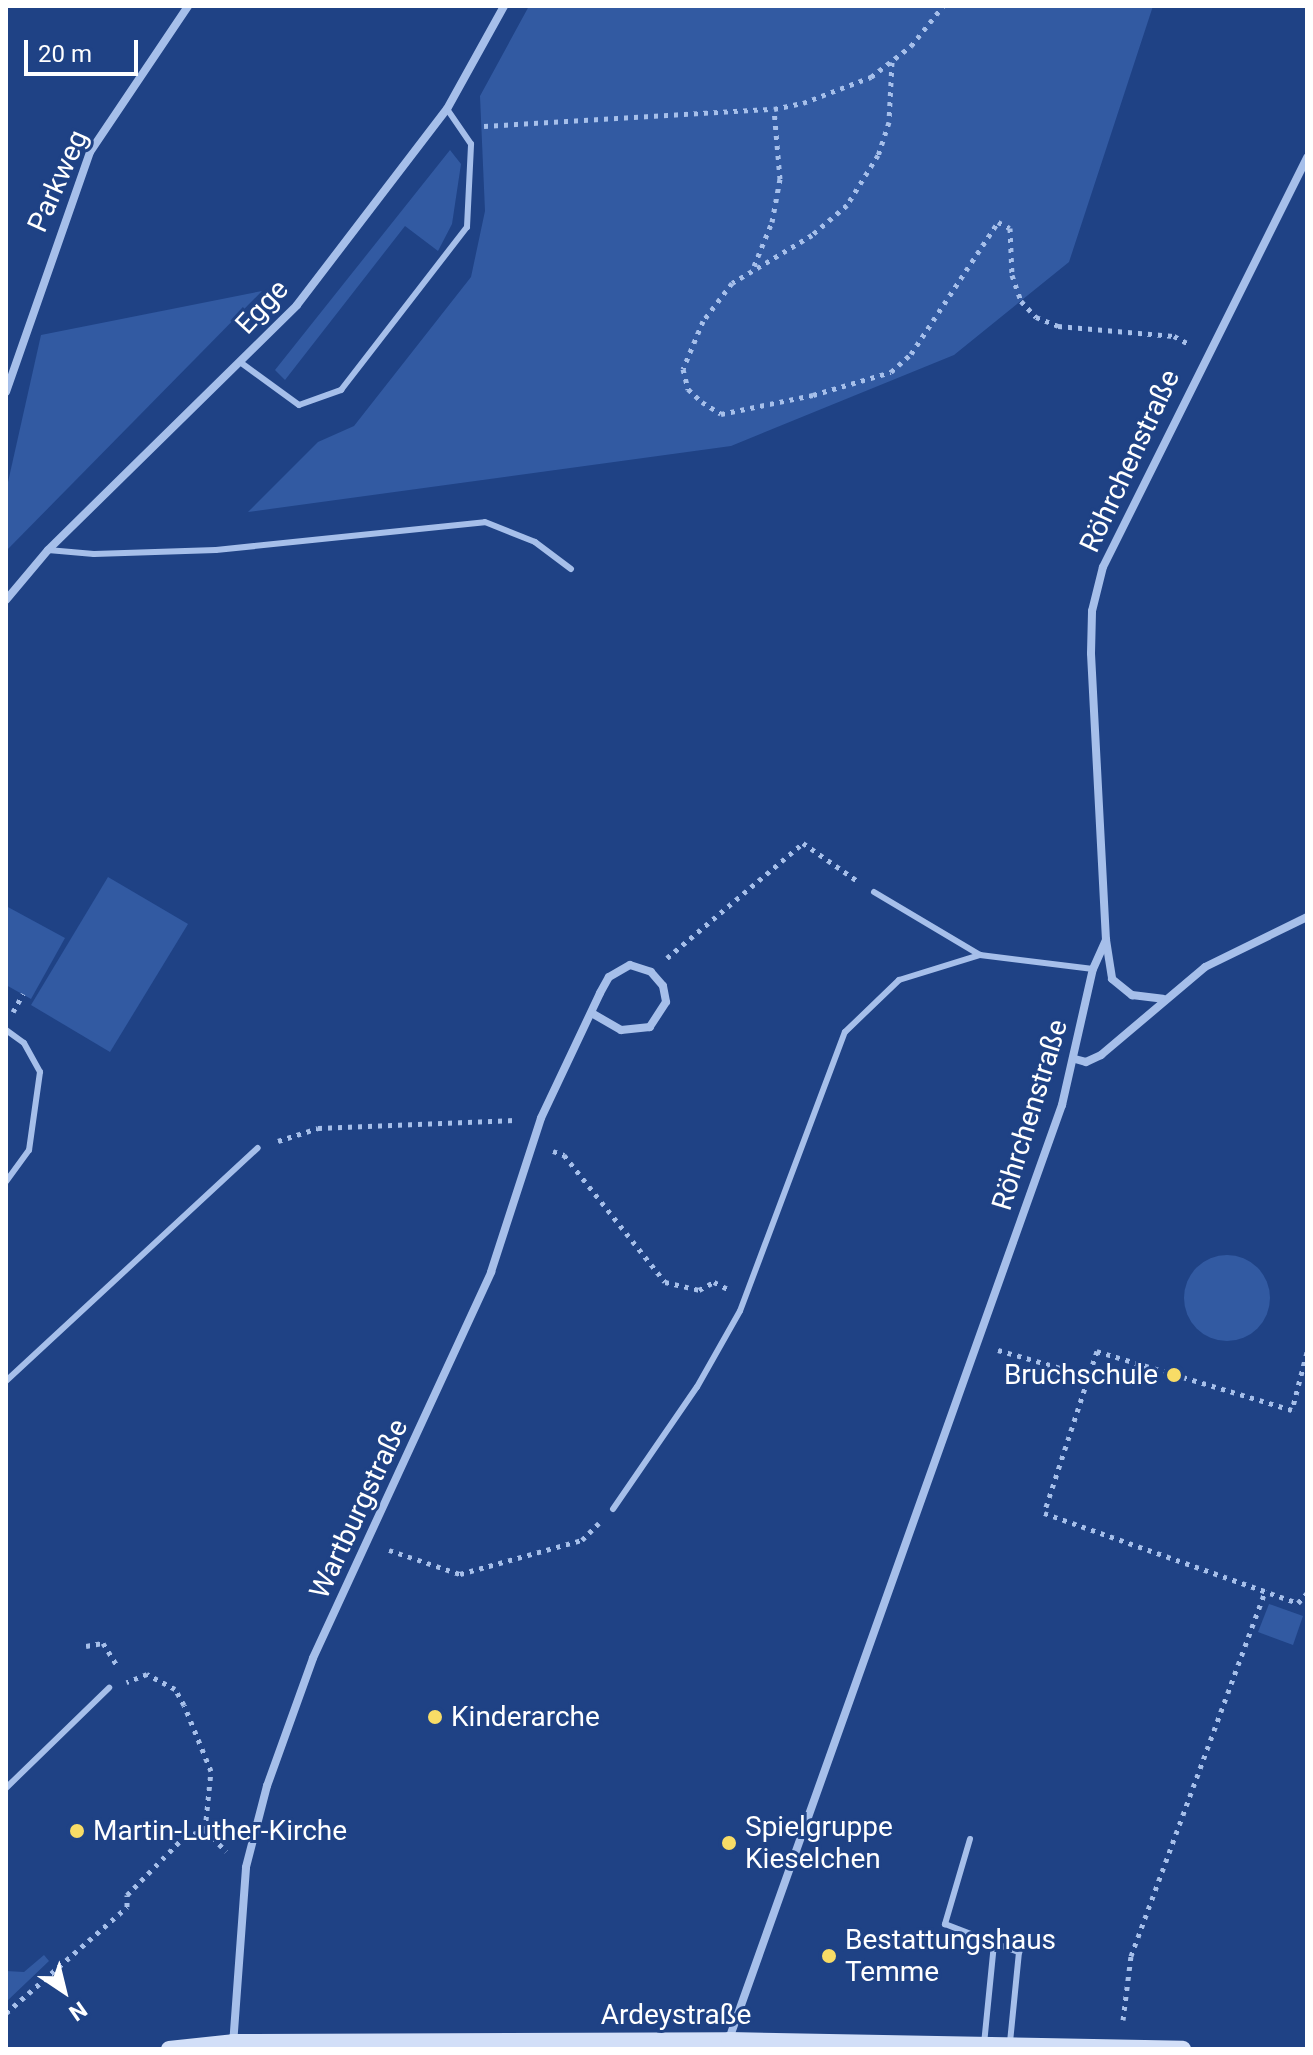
<!DOCTYPE html>
<html>
<head>
<meta charset="utf-8">
<style>
	body { margin:0 }
	#map { position:relative; width:1313px; height:2055px; overflow:hidden; background:#1f4285; font-family:Roboto,sans-serif }
	div>[style] { position:absolute }
	.green>* { inset:0; background:#325aa2 }
	.round { border-radius:50% }
	.path>* { height:5px; margin-top:-2.5px; transform-origin:0; background:repeating-linear-gradient(90deg,#a6bfea 0 4px,transparent 0 10px) }
	.lane>* { height:6px; margin:-3px; padding:0 3px; transform-origin:3px; border-radius:3px; background:#a6bfea }
	.street>* { height:8px; margin:-4px; padding:0 4px; transform-origin:4px; border-radius:4px; background:#a6bfea }
	.secondary>* { height:16px; margin:-8px; padding:0 8px; transform-origin:8px; border-radius:8px; background:#d2dff8 }
	.dots>* { width:22px; height:22px; translate:-50% -50%; box-sizing:border-box; border:4px solid #1f4285; border-radius:50% }
	span { translate:-50% -50%; white-space:nowrap; text-align:center; line-height:1.15; -webkit-text-stroke:6px #1f4285; paint-order:stroke }
	.street-label { font-size:28px; color:#fff }
	.poi-label { font-size:28px; color:#fff }
	.right { translate:-100% -50%; text-align:right }
	.left { translate:0 -50%; text-align:left }
	.frame { position:absolute; inset:0; border:8px solid #fff; pointer-events:none }
	.north { position:absolute; left:24px; top:1951px; width:80px; height:80px; -webkit-text-stroke:6px #1f4285; paint-order:stroke; rotate:145deg; font-size:22px; font-weight:700; line-height:32px; text-align:center; color:#fff }
	.north::after { content:''; display:block; margin:auto; width:28px; height:36px; background:#fff; clip-path:polygon(50% 0,100% 100%,50% 72%,0 100%) }
	.scale { position:absolute; left:24px; top:40px; width:114px; height:36px; box-sizing:border-box; border:4px solid #fff; border-top:0; padding-left:10px; font-size:24px; line-height:28px; white-space:nowrap; color:#fff; -webkit-text-stroke:6px #1f4285; paint-order:stroke }
</style>
</head>
<body>
<div id="map">
	<div class="green">
		<div style="clip-path:polygon(529px 6px,1153px 6px,1069px 262px,954px 355px,731px 446px,248px 512px,318px 442px,354px 426px,471px 277px,485px 211px,480px 96px)"></div>
		<div style="clip-path:polygon(450px 150px,461px 164px,452px 224px,438px 251px,405px 226px,285px 380px,275px 370px)"></div>
		<div style="clip-path:polygon(262px 291px,6px 551px,6px 491px,41px 335px)"></div>
		<div style="clip-path:polygon(108px 877px,188px 924px,110px 1052px,31px 1005px)"></div>
		<div style="clip-path:polygon(6px 906px,65px 938px,31px 999px,6px 985px)"></div>
		<div class="round" style="left:1184px;top:1255px;width:86px;height:86px"></div>
		<div style="clip-path:polygon(1269px 1604px,1303px 1616px,1293px 1645px,1258px 1632px)"></div>
		<div style="clip-path:polygon(44px 1955px,49px 1961px,6px 2002px,6px 1971px,24px 1972px)"></div>
	</div>
	<div class="path">
		<div style="left:892px;top:62px;width:60px;rotate:92.9deg"></div>
		<div style="left:889px;top:122px;width:35px;rotate:108deg"></div>
		<div style="left:878px;top:155px;width:59px;rotate:121.8deg"></div>
		<div style="left:847px;top:205px;width:46px;rotate:139.4deg"></div>
		<div style="left:812px;top:235px;width:93px;rotate:149deg"></div>
		<div style="left:732px;top:283px;width:48px;rotate:127.3deg"></div>
		<div style="left:703px;top:321px;width:52px;rotate:112.6deg"></div>
		<div style="left:683px;top:369px;width:21px;rotate:76deg"></div>
		<div style="left:688px;top:389px;width:19px;rotate:43deg"></div>
		<div style="left:702px;top:402px;width:22px;rotate:32deg"></div>
		<div style="left:721px;top:414px;width:94px;rotate:-11.7deg"></div>
		<div style="left:813px;top:395px;width:81px;rotate:-16.4deg"></div>
		<div style="left:891px;top:372px;width:27px;rotate:-42deg"></div>
		<div style="left:911px;top:354px;width:158px;rotate:-56.6deg"></div>
		<div style="left:998px;top:222px;width:13px;rotate:27deg"></div>
		<div style="left:1010px;top:228px;width:47px;rotate:87.6deg"></div>
		<div style="left:1012px;top:275px;width:28px;rotate:71deg"></div>
		<div style="left:1021px;top:301px;width:22px;rotate:47deg"></div>
		<div style="left:1036px;top:317px;width:24px;rotate:22deg"></div>
		<div style="left:1058px;top:326px;width:116px;rotate:4.9deg"></div>
		<div style="left:1174px;top:336px;width:19px;rotate:28deg"></div>
		<div style="left:484px;top:126px;width:290px;rotate:-3.4deg"></div>
		<div style="left:774px;top:109px;width:30px;rotate:-12deg"></div>
		<div style="left:803px;top:103px;width:73px;rotate:-20.9deg"></div>
		<div style="left:871px;top:77px;width:51px;rotate:-37.8deg"></div>
		<div style="left:911px;top:46px;width:51px;rotate:-51.3deg"></div>
		<div style="left:754px;top:266px;width:48px;rotate:-67.8deg"></div>
		<div style="left:772px;top:222px;width:44px;rotate:-79.5deg"></div>
		<div style="left:780px;top:179px;width:70px;rotate:-94.9deg"></div>
		<div style="left:667px;top:958px;width:178px;rotate:-40.2deg"></div>
		<div style="left:803px;top:843px;width:68px;rotate:34.9deg"></div>
		<div style="left:13px;top:1012px;width:21px;rotate:-61deg"></div>
		<div style="left:278px;top:1141px;width:42px;rotate:-18deg"></div>
		<div style="left:318px;top:1128px;width:200px;rotate:-2.3deg"></div>
		<div style="left:553px;top:1151px;width:12px;rotate:20deg"></div>
		<div style="left:564px;top:1155px;width:162px;rotate:51.5deg"></div>
		<div style="left:665px;top:1282px;width:35px;rotate:13deg"></div>
		<div style="left:699px;top:1290px;width:17px;rotate:-28deg"></div>
		<div style="left:714px;top:1282px;width:16px;rotate:27deg"></div>
		<div style="left:998px;top:1350px;width:94px;rotate:16.1deg"></div>
		<div style="left:1307px;top:1352px;width:60px;rotate:104.5deg"></div>
		<div style="left:1292px;top:1410px;width:204px;rotate:-163.2deg"></div>
		<div style="left:1097px;top:1351px;width:170px;rotate:108.1deg"></div>
		<div style="left:1044px;top:1513px;width:269px;rotate:19.5deg"></div>
		<div style="left:1298px;top:1603px;width:13px;rotate:-48deg"></div>
		<div style="left:389px;top:1550px;width:75px;rotate:18.7deg"></div>
		<div style="left:460px;top:1574px;width:127px;rotate:-15.6deg"></div>
		<div style="left:582px;top:1540px;width:24px;rotate:-45deg"></div>
		<div style="left:86px;top:1646px;width:17px;rotate:-10deg"></div>
		<div style="left:103px;top:1643px;width:28px;rotate:58deg"></div>
		<div style="left:205px;top:1830px;width:30px;rotate:45deg"></div>
		<div style="left:6px;top:2013px;width:161px;rotate:-41.2deg"></div>
		<div style="left:127px;top:1907px;width:12px;rotate:-90deg"></div>
		<div style="left:127px;top:1895px;width:81px;rotate:-45.5deg"></div>
		<div style="left:184px;top:1837px;width:22px;rotate:-18deg"></div>
		<div style="left:205px;top:1830px;width:59px;rotate:-84.2deg"></div>
		<div style="left:211px;top:1771px;width:71px;rotate:-112.2deg"></div>
		<div style="left:184px;top:1705px;width:18px;rotate:-119deg"></div>
		<div style="left:175px;top:1689px;width:32px;rotate:-152deg"></div>
		<div style="left:147px;top:1674px;width:22px;rotate:158deg"></div>
		<div style="left:1123px;top:2020px;width:64px;rotate:-82.9deg"></div>
		<div style="left:1131px;top:1956px;width:390px;rotate:-69.8deg"></div>
	</div>
	<div class="lane">
		<div style="left:240px;top:362px;width:73px;rotate:36.1deg"></div>
		<div style="left:299px;top:405px;width:45px;rotate:-19.7deg"></div>
		<div style="left:341px;top:390px;width:206px;rotate:-52.3deg"></div>
		<div style="left:467px;top:227px;width:83px;rotate:-87.2deg"></div>
		<div style="left:471px;top:144px;width:42px;rotate:-124.4deg"></div>
		<div style="left:48px;top:550px;width:46px;rotate:5deg"></div>
		<div style="left:94px;top:554px;width:122px;rotate:-1.9deg"></div>
		<div style="left:216px;top:550px;width:270px;rotate:-5.9deg"></div>
		<div style="left:485px;top:522px;width:54px;rotate:21.8deg"></div>
		<div style="left:535px;top:542px;width:45px;rotate:36.9deg"></div>
		<div style="left:874px;top:892px;width:123px;rotate:30.7deg"></div>
		<div style="left:980px;top:955px;width:114px;rotate:7.1deg"></div>
		<div style="left:6px;top:1030px;width:22px;rotate:36deg"></div>
		<div style="left:24px;top:1043px;width:33px;rotate:61deg"></div>
		<div style="left:40px;top:1072px;width:79px;rotate:98deg"></div>
		<div style="left:29px;top:1150px;width:39px;rotate:126deg"></div>
		<div style="left:6px;top:1381px;width:343px;rotate:-42.8deg"></div>
		<div style="left:613px;top:1509px;width:148px;rotate:-55.5deg"></div>
		<div style="left:697px;top:1387px;width:87px;rotate:-60.5deg"></div>
		<div style="left:740px;top:1311px;width:298px;rotate:-69.4deg"></div>
		<div style="left:845px;top:1032px;width:75px;rotate:-43.9deg"></div>
		<div style="left:899px;top:980px;width:85px;rotate:-17.2deg"></div>
		<div style="left:6px;top:1788px;width:144px;rotate:-44.2deg"></div>
		<div style="left:970px;top:1839px;width:89px;rotate:106.4deg"></div>
		<div style="left:945px;top:1924px;width:53px;rotate:21.2deg"></div>
		<div style="left:984px;top:2044px;width:101px;rotate:-84.3deg"></div>
		<div style="left:994px;top:1943px;width:27px;rotate:20deg"></div>
		<div style="left:1019px;top:1952px;width:90px;rotate:95.7deg"></div>
	</div>
	<div class="street">
		<div style="left:6px;top:392px;width:254px;rotate:-70.7deg"></div>
		<div style="left:90px;top:152px;width:176px;rotate:-56.1deg"></div>
		<div style="left:6px;top:600px;width:65px;rotate:-50deg"></div>
		<div style="left:48px;top:550px;width:349px;rotate:-44.5deg"></div>
		<div style="left:297px;top:305px;width:247px;rotate:-52.6deg"></div>
		<div style="left:447px;top:109px;width:118px;rotate:-61deg"></div>
		<div style="left:1106px;top:940px;width:39px;rotate:81deg"></div>
		<div style="left:1112px;top:979px;width:26px;rotate:39deg"></div>
		<div style="left:1132px;top:995px;width:31px;rotate:7deg"></div>
		<div style="left:1075px;top:1059px;width:11px;rotate:15deg"></div>
		<div style="left:1086px;top:1062px;width:17px;rotate:-25deg"></div>
		<div style="left:1101px;top:1055px;width:136px;rotate:-40.2deg"></div>
		<div style="left:1205px;top:967px;width:114px;rotate:-26.1deg"></div>
		<div style="left:729px;top:2039px;width:992px;rotate:-70.38deg"></div>
		<div style="left:1062px;top:1105px;width:139px;rotate:-77.2deg"></div>
		<div style="left:1093px;top:969px;width:32px;rotate:-66deg"></div>
		<div style="left:1106px;top:940px;width:287px;rotate:-93deg"></div>
		<div style="left:1091px;top:653px;width:42px;rotate:-88.6deg"></div>
		<div style="left:1092px;top:611px;width:45px;rotate:-76deg"></div>
		<div style="left:1103px;top:567px;width:458px;rotate:-63.5deg"></div>
		<div style="left:233px;top:2045px;width:178px;rotate:-85.8deg"></div>
		<div style="left:246px;top:1867px;width:84px;rotate:-75.5deg"></div>
		<div style="left:267px;top:1786px;width:136px;rotate:-70.2deg"></div>
		<div style="left:313px;top:1658px;width:425px;rotate:-65.2deg"></div>
		<div style="left:491px;top:1272px;width:162px;rotate:-72deg"></div>
		<div style="left:541px;top:1118px;width:138px;rotate:-64.7deg"></div>
		<div style="left:600px;top:993px;width:18px;rotate:-61deg"></div>
		<div style="left:609px;top:977px;width:24px;rotate:-30deg"></div>
		<div style="left:630px;top:965px;width:22px;rotate:18deg"></div>
		<div style="left:651px;top:972px;width:18px;rotate:49deg"></div>
		<div style="left:663px;top:986px;width:16px;rotate:79deg"></div>
		<div style="left:666px;top:1002px;width:30px;rotate:123deg"></div>
		<div style="left:650px;top:1027px;width:29px;rotate:174deg"></div>
		<div style="left:621px;top:1030px;width:34px;rotate:-150deg"></div>
	</div>
	<div class="secondary">
		<div style="left:169px;top:2049px;width:64px;rotate:-6.2deg"></div>
		<div style="left:233px;top:2042px;width:496px;rotate:-0.2deg"></div>
		<div style="left:729px;top:2040px;width:454px;rotate:1.1deg"></div>
	</div>
	<div class="dots">
		<div style="left:1174px;top:1375px;background:#f8dc66"></div>
		<div style="left:435px;top:1717px;background:#f8dc66"></div>
		<div style="left:77px;top:1831px;background:#f8dc66"></div>
		<div style="left:729px;top:1843px;background:#f8dc66"></div>
		<div style="left:829px;top:1956px;background:#f8dc66"></div>
	</div>
	<div class="street-label">
		<span style="left:58px;top:181px;rotate:-66deg">Parkweg</span>
		<span style="left:262px;top:307px;rotate:-47deg">Egge</span>
		<span style="left:1130px;top:461px;rotate:-65deg">Röhrchenstraße</span>
		<span style="left:1030px;top:1115px;rotate:-73deg">Röhrchenstraße</span>
		<span style="left:359px;top:1509px;rotate:-65deg">Wartburgstraße</span>
		<span style="left:676px;top:2015px">Ardeystraße</span>
	</div>
	<div class="poi-label">
		<span class="right" style="left:1158px;top:1375px">Bruchschule</span>
		<span class="left" style="left:451px;top:1717px">Kinderarche</span>
		<span class="left" style="left:745px;top:1843px">Spielgruppe<br>Kieselchen</span>
		<span class="left" style="left:93px;top:1831px">Martin-Luther-Kirche</span>
		<span class="left" style="left:845px;top:1956px">Bestattungshaus<br>Temme</span>
	</div>
	<div class="frame"></div>
	<div class="north">N</div>
	<div class="scale">20 m</div>
</div>
</body>
</html>
